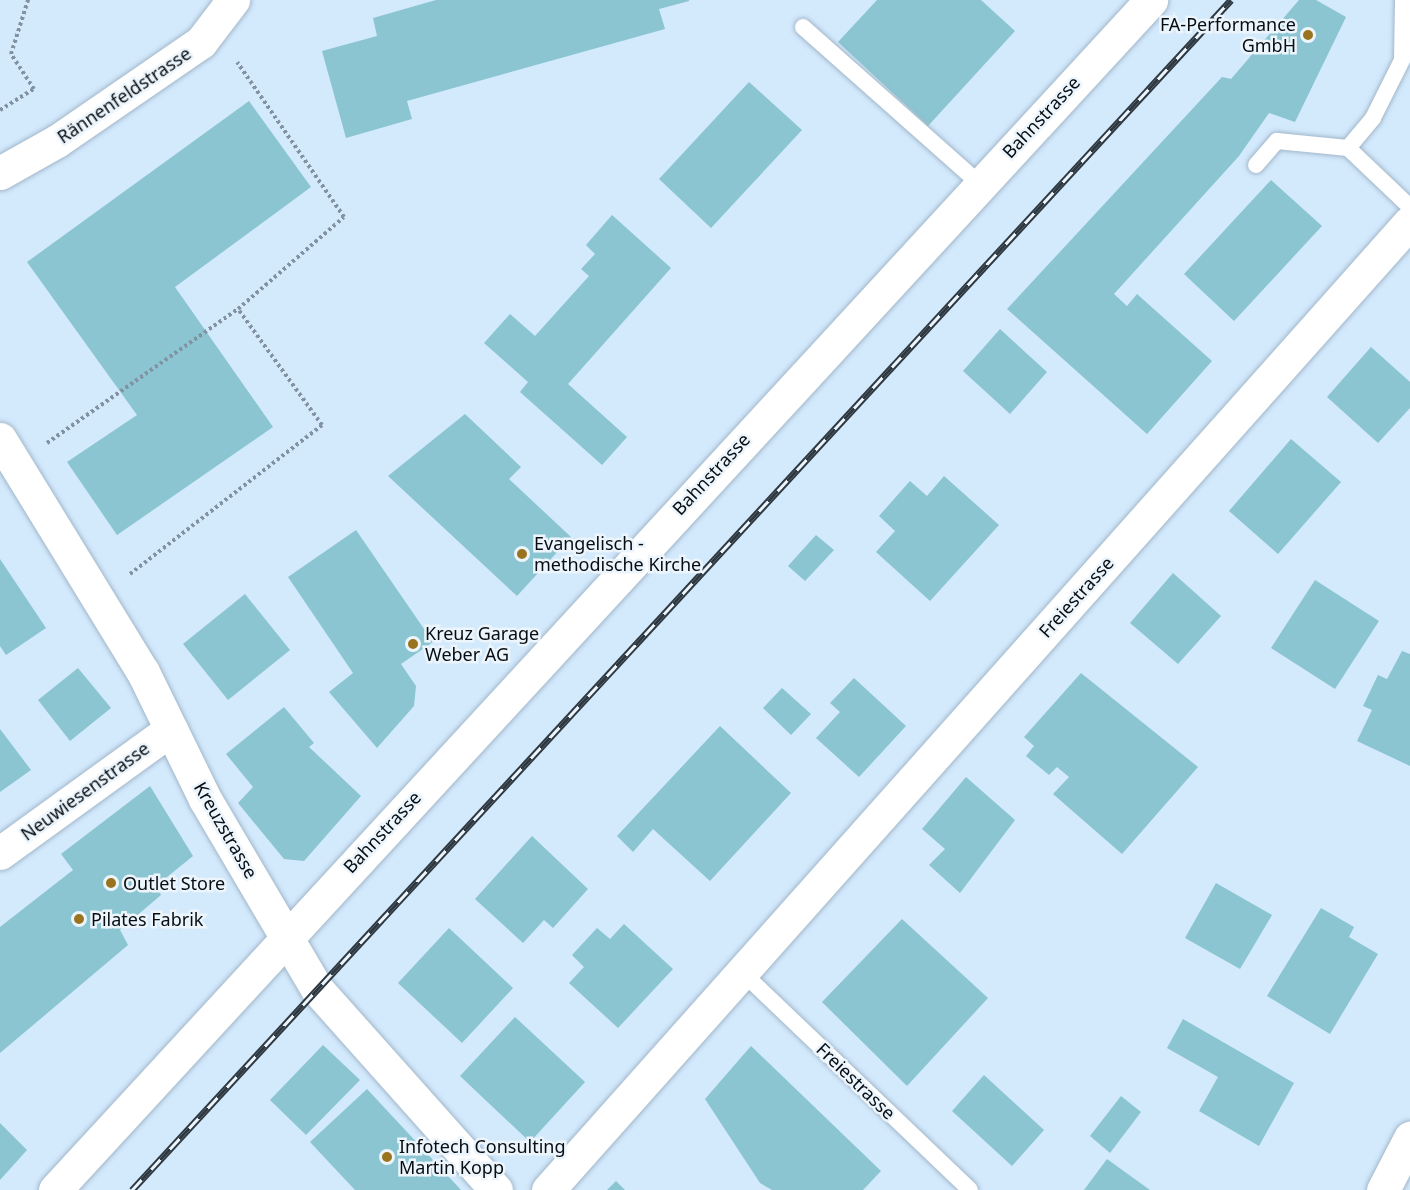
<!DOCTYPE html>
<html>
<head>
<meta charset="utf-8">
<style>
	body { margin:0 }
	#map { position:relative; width:1410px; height:1190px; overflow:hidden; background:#d3e9fc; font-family:"Noto Sans",sans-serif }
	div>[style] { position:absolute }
	.building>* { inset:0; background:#8ac5d1 }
	.path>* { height:4px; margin-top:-2px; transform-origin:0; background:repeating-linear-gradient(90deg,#8292a0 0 3px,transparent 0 6px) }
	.roads { filter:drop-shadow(0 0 2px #a2b7ca) drop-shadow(0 0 2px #a2b7ca) }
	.service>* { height:16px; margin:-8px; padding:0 8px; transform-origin:8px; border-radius:8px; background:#fff }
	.minor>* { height:33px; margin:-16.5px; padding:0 16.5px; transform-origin:16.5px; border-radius:16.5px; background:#fff }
	.secondary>* { height:33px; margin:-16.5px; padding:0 16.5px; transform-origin:16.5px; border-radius:16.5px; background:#fff }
	.rail>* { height:7px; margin-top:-3.5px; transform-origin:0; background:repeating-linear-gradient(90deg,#ecf5fc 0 14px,#2e3840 0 28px); box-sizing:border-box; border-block:2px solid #2e3840 }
	.dots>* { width:16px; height:16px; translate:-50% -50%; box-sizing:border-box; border:3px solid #ecf5fc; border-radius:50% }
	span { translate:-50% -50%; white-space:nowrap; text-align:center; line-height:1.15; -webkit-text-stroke:5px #ecf5fc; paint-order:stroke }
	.poi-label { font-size:18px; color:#060d13 }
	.right { translate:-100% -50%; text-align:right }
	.left { translate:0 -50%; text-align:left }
	.street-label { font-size:18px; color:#060d13 }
</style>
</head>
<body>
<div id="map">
	<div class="building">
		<div style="clip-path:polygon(436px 0,689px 0,689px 1px,659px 9px,665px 29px,407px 101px,412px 119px,346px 138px,322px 51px,377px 36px,373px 18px)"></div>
		<div style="clip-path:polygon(877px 0,981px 0,1015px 31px,928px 126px,838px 42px)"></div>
		<div style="clip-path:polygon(1299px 0,1316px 0,1346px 17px,1295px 122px,1269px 113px,1239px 156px,1114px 294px,1127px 306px,1137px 294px,1212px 361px,1147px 434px,1007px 309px,1222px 77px,1231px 79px)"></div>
		<div style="clip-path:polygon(749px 82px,802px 130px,711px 228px,659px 179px)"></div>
		<div style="clip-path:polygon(249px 101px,311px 187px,175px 287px,273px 427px,117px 535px,67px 462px,137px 415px,27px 262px)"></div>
		<div style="clip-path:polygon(1271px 180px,1322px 226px,1234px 321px,1184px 274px)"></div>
		<div style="clip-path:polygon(612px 215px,671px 268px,568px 384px,627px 437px,602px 465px,520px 392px,528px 382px,484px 343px,510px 314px,535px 336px,589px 276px,581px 269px,595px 254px,586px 245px)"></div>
		<div style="clip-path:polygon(1000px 329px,1047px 372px,1010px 414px,963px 371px)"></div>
		<div style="clip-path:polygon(1371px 347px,1410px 382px,1410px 408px,1378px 443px,1327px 397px)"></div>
		<div style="clip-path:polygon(465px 414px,521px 467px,509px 479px,571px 537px,517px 596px,388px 476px)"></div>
		<div style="clip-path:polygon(1291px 439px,1341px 482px,1278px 554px,1229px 511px)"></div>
		<div style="clip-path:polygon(944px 476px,999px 525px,930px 601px,876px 552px,895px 531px,879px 516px,910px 481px,927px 496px)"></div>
		<div style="clip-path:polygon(356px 530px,433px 642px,401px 664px,416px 686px,414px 706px,377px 748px,329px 692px,353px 673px,288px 577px)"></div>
		<div style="clip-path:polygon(816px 535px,834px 550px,805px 581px,788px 566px)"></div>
		<div style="clip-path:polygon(0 559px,46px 628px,6px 655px,0 646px)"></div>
		<div style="clip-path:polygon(1173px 573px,1221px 616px,1178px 664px,1130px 623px)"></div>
		<div style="clip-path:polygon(1315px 580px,1379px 621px,1335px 689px,1271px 648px)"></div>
		<div style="clip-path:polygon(245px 594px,290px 650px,228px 700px,183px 644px)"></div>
		<div style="clip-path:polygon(1402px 651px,1410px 654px,1410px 766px,1357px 741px,1372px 710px,1363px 706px,1378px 675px,1387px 679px)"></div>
		<div style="clip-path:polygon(78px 668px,111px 708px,70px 741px,38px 700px)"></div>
		<div style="clip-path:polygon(1081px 673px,1198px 767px,1122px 854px,1053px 794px,1069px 777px,1057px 767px,1049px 775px,1026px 756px,1034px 746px,1024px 737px)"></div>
		<div style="clip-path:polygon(854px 678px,906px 726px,859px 777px,816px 738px,840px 712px,830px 703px)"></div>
		<div style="clip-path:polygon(782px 688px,811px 714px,791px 735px,763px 708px)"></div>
		<div style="clip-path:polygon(284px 707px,314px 743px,309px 747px,361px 796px,304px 861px,284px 859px,238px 803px,253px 787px,226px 754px)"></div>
		<div style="clip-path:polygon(720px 726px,791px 793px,710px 881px,653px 829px,633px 852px,617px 836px)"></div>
		<div style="clip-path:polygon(0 729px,31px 770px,0 792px)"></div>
		<div style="clip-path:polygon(966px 777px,1015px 820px,960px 893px,929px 865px,945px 849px,922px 829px)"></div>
		<div style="clip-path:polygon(150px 786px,193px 856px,156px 886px,161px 895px,120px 930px,128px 945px,0 1053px,0 927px,73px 870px,61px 854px)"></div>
		<div style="clip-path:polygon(532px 836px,588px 889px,553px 928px,544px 920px,523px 943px,475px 899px)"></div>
		<div style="clip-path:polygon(1216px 883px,1272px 915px,1240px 969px,1185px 938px)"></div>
		<div style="clip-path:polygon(1321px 908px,1354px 927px,1349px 937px,1378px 954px,1330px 1034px,1267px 996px)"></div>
		<div style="clip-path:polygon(902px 919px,988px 998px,907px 1086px,822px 1002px)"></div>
		<div style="clip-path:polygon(624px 924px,673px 969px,618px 1028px,569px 983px,584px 967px,572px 955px,597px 928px,610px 939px)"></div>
		<div style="clip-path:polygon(449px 928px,513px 988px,462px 1043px,398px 983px)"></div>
		<div style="clip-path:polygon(515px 1017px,585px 1082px,530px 1142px,460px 1076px)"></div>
		<div style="clip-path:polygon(1183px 1019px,1294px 1083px,1259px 1146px,1199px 1111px,1218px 1077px,1167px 1048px)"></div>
		<div style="clip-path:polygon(323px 1045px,360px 1080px,306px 1135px,270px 1100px)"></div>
		<div style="clip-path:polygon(751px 1046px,881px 1171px,863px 1190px,772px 1190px,760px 1183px,705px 1099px)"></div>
		<div style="clip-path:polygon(984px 1075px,1044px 1130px,1012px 1166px,952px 1111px)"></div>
		<div style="clip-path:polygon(367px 1089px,461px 1190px,355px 1190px,310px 1142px)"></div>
		<div style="clip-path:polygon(1121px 1096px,1141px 1112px,1110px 1153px,1090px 1136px)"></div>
		<div style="clip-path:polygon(0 1123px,27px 1150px,0 1180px)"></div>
		<div style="clip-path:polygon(1107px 1159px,1150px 1190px,1084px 1190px)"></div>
		<div style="clip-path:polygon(616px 1181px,625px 1190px,607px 1190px)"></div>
	</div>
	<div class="path">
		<div style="left:0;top:110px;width:40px;rotate:-32deg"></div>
		<div style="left:34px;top:89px;width:42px;rotate:-123.3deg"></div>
		<div style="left:11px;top:54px;width:57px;rotate:-72.5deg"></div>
		<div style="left:47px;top:443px;width:233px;rotate:-35.1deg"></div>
		<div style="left:130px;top:574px;width:243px;rotate:-37.8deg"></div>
		<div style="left:322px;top:425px;width:143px;rotate:-125.9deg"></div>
		<div style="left:238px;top:309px;width:140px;rotate:-41deg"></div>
		<div style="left:344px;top:217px;width:188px;rotate:-124.6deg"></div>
	</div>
	<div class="roads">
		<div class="service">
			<div style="left:803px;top:27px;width:235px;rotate:41.6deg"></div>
			<div style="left:1348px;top:148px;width:39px;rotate:-50deg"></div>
			<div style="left:1373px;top:118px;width:65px;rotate:-63.4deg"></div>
			<div style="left:1402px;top:60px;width:60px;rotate:-89deg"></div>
			<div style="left:1256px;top:165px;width:32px;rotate:-49deg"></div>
			<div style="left:1277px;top:141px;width:71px;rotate:5.6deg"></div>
			<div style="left:1348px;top:148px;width:86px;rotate:43.6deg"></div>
			<div style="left:742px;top:972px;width:315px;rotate:43.7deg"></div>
		</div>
		<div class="minor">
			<div style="left:0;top:173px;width:65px;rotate:-29.3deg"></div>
			<div style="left:57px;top:141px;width:175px;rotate:-34.5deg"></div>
			<div style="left:201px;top:42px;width:53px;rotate:-52.7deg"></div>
			<div style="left:0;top:439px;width:273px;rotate:58.5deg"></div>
			<div style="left:143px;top:672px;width:141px;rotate:64deg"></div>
			<div style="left:205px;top:799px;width:221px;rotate:59.5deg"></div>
			<div style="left:317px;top:989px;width:269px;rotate:48.3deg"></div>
			<div style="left:0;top:853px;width:211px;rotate:-35.9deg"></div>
			<div style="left:55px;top:1190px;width:1618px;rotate:-47.35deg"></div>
			<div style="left:548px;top:1190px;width:1296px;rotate:-48.32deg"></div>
		</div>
		<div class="secondary">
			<div style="left:1383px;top:1190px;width:59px;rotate:-62.6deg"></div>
		</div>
	</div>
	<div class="rail">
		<div style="left:132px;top:1190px;width:1620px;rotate:-47.28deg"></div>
	</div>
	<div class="dots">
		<div style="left:1308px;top:35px;background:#9a731f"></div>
		<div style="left:522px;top:554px;background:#9a731f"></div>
		<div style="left:413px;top:644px;background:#9a731f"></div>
		<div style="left:111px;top:883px;background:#9a731f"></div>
		<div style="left:79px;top:919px;background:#9a731f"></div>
		<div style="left:387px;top:1157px;background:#9a731f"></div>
	</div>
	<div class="poi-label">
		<span class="right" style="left:1296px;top:35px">FA-Performance<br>GmbH</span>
		<span class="left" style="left:534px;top:554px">Evangelisch -<br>methodische Kirche</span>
		<span class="left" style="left:425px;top:644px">Kreuz Garage<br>Weber AG</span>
		<span class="left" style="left:123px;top:883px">Outlet Store</span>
		<span class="left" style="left:91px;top:919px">Pilates Fabrik</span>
		<span class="left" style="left:399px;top:1157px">Infotech Consulting<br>Martin Kopp</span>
	</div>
	<div class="street-label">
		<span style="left:124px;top:95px;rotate:-34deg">Rännenfeldstrasse</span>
		<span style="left:1041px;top:117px;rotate:-47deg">Bahnstrasse</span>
		<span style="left:711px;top:474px;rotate:-47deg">Bahnstrasse</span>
		<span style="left:1076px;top:597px;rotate:-48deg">Freiestrasse</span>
		<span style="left:85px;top:791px;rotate:-36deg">Neuwiesenstrasse</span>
		<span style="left:226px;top:830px;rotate:60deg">Kreuzstrasse</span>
		<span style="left:382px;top:832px;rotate:-47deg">Bahnstrasse</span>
		<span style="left:856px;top:1081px;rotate:44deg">Freiestrasse</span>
	</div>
</div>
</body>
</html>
